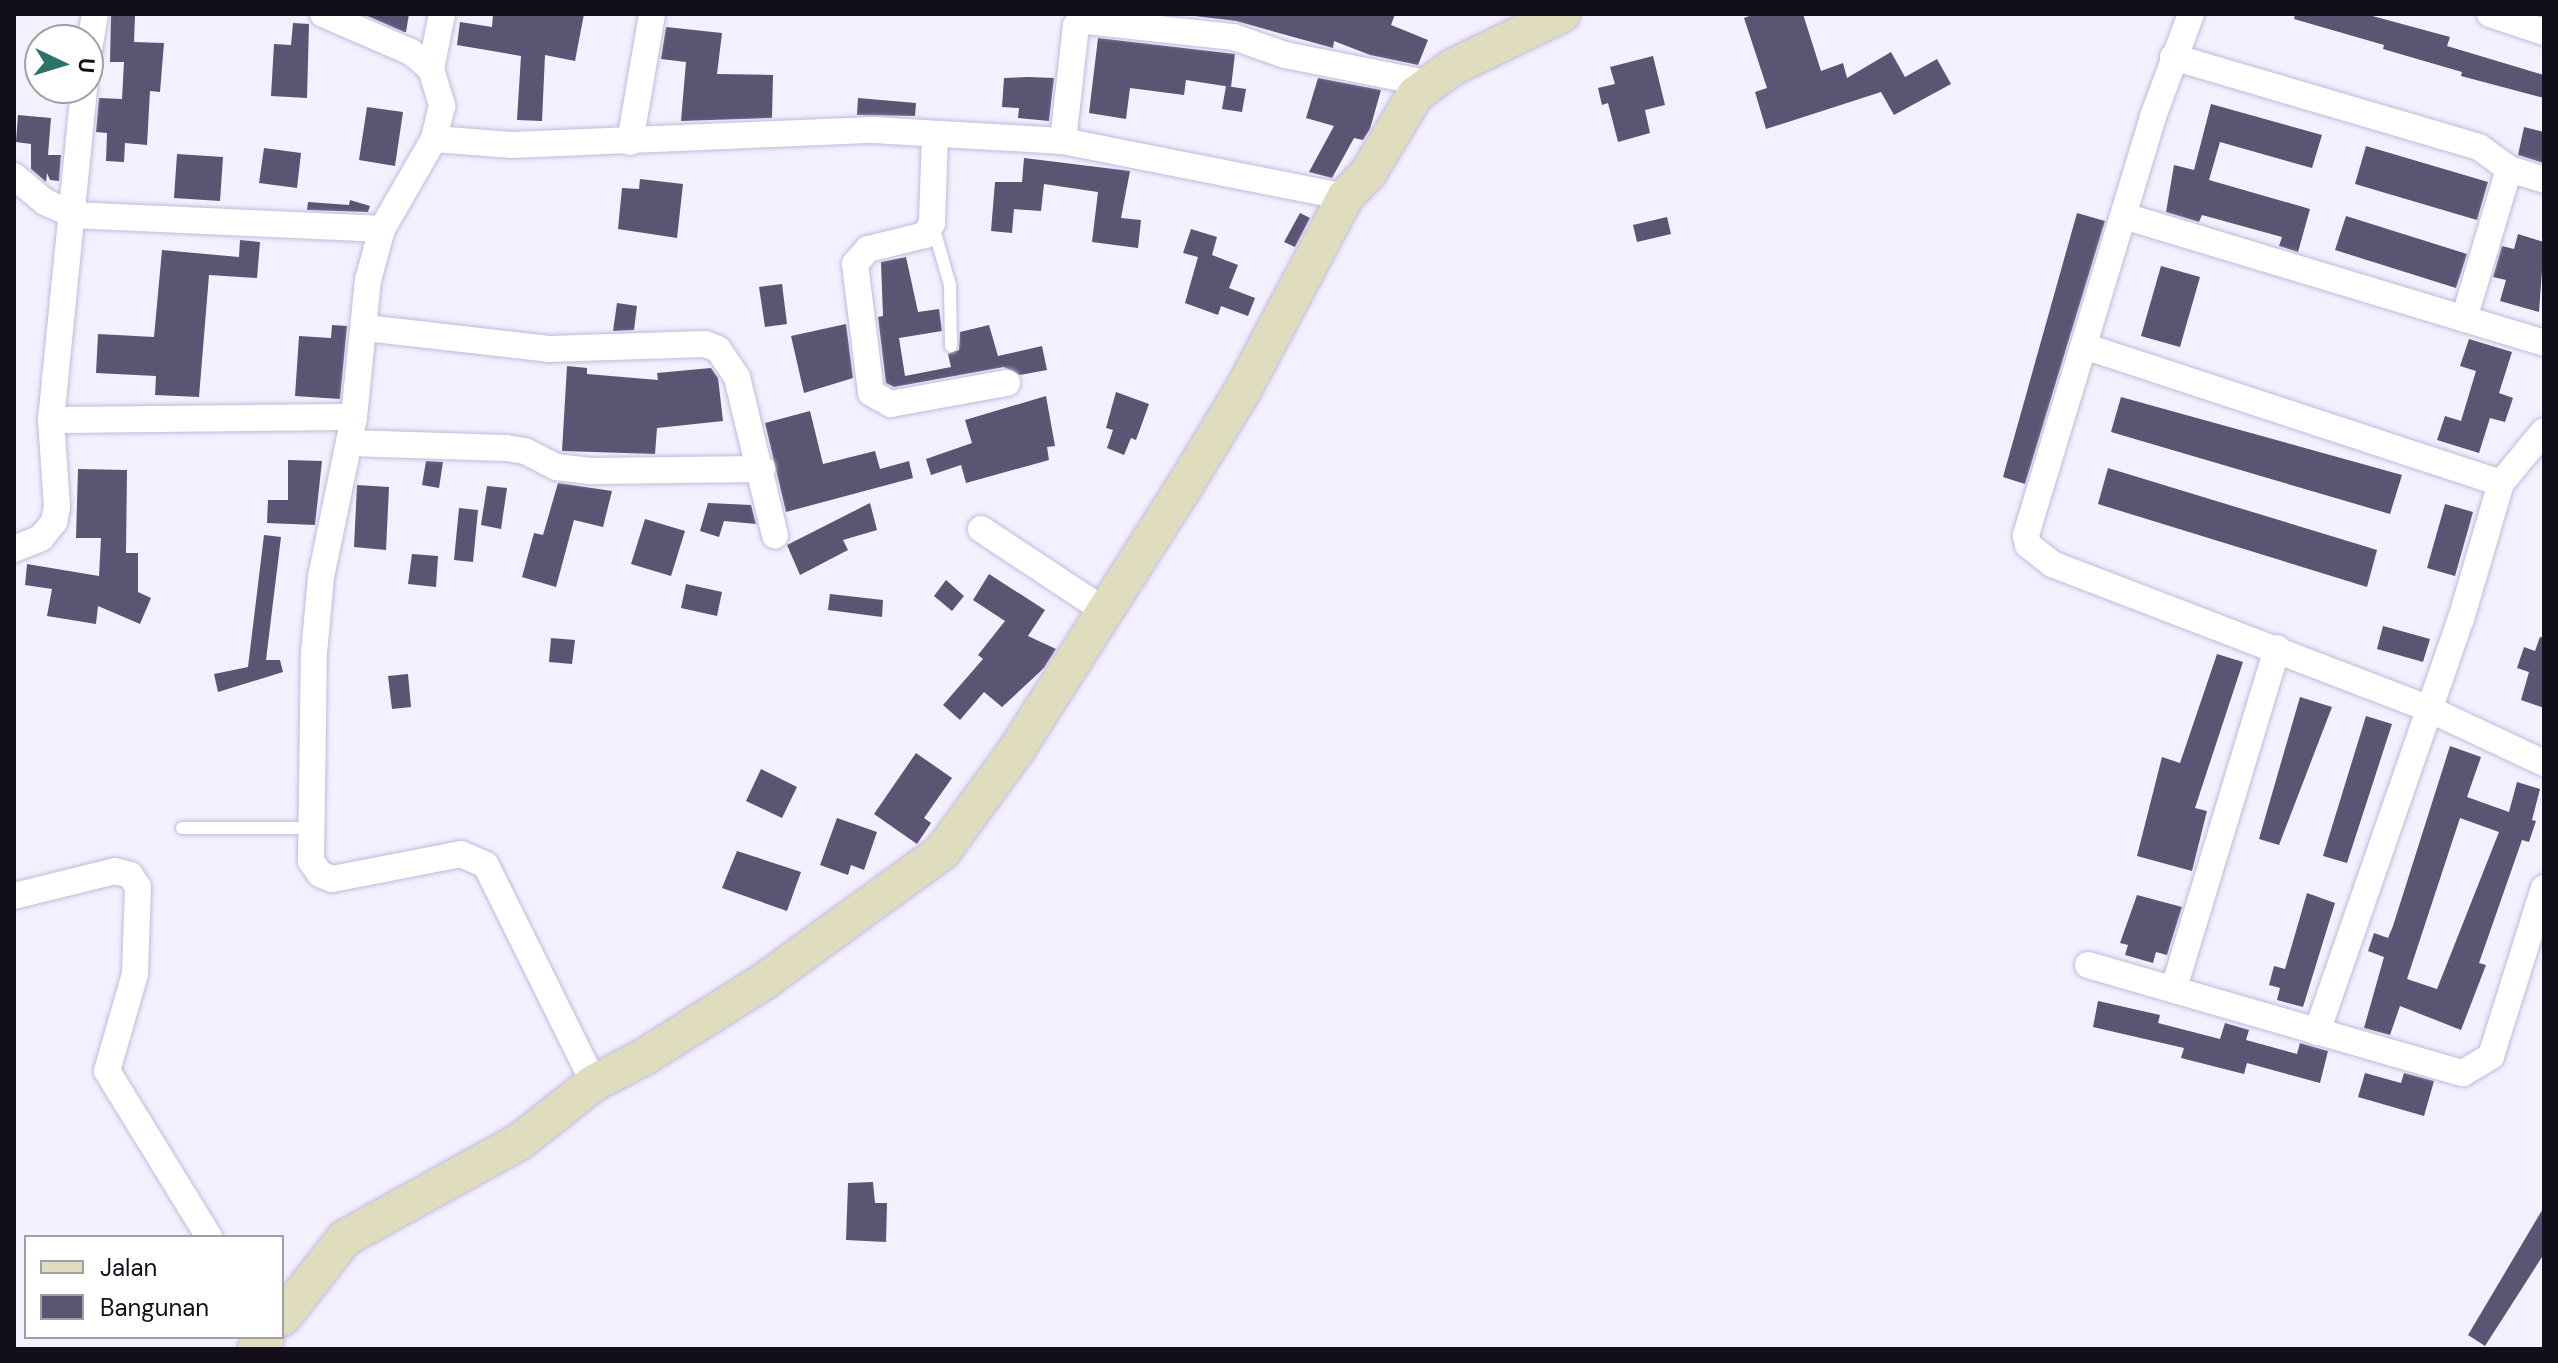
<!DOCTYPE html>
<html>
<head>
<meta charset="utf-8">
<style>
	body { margin:0 }
	#map { position:relative; width:2558px; height:1363px; overflow:hidden; background:#f3f0ff; font-family:"DM Sans",sans-serif }
	div>[style] { position:absolute }
	.building>* { inset:0; background:#5b5473 }
	.roads { filter:drop-shadow(0 0 2px #c1badd) drop-shadow(0 0 2px #c1badd) }
	.lane>* { height:12px; margin:-6px; padding:0 6px; transform-origin:6px; border-radius:6px; background:#fff }
	.street>* { height:26px; margin:-13px; padding:0 13px; transform-origin:13px; border-radius:13px; background:#fff }
	.secondary>* { height:36px; margin:-18px; padding:0 18px; transform-origin:18px; border-radius:18px; background:#dfddbe }
	span { translate:-50% -50%; white-space:nowrap; text-align:center; line-height:1.15; -webkit-text-stroke:8px #fff; paint-order:stroke }
	.frame { position:absolute; inset:0; border:16px solid #120f1b; pointer-events:none }
	.legend { position:absolute; left:24px; top:1235px; width:260px; height:104px; box-sizing:border-box; background:#fff; border:2px solid #a09fa4; margin:0; padding:10px 14px; list-style:none; font-size:24px; color:#120f1b }
	.legend li { display:flex; align-items:center; gap:16px; height:40px }
	.legend b { width:40px; border:2px solid #a09fa4 }
	.north { position:absolute; left:24px; top:24px; width:80px; height:80px; box-sizing:border-box; background:#fff; border:2px solid #a09fa4; border-radius:50%; rotate:94deg; font-size:22px; font-weight:700; line-height:32px; text-align:center; color:#120f1b }
	.north::after { content:''; display:block; margin:auto; width:28px; height:36px; background:#2c7267; clip-path:polygon(50% 0,100% 100%,50% 72%,0 100%) }
</style>
</head>
<body>
<div id="map">
	<div class="building">
		<div style="clip-path:polygon(363px 14px,409px 14px,406px 32px,404px 32px)"></div>
		<div style="clip-path:polygon(493px 14px,584px 14px,575px 61px,545px 55px,542px 121px,517px 120px,521px 56px,457px 45px,460px 22px,492px 27px)"></div>
		<div style="clip-path:polygon(1178px 14px,1395px 14px,1391px 25px,1428px 40px,1418px 65px,1370px 55px,1334px 41px,1333px 48px,1236px 21px)"></div>
		<div style="clip-path:polygon(1755px 14px,1803px 14px,1821px 71px,1843px 63px,1847px 78px,1891px 52px,1905px 77px,1937px 59px,1951px 84px,1894px 115px,1881px 92px,1766px 129px,1755px 92px,1767px 88px,1744px 18px)"></div>
		<div style="clip-path:polygon(2295px 14px,2365px 14px,2450px 37px,2447px 46px,2544px 75px,2544px 98px,2461px 76px,2462px 72px,2383px 49px,2384px 45px,2294px 19px)"></div>
		<div style="clip-path:polygon(111px 15px,135px 16px,134px 42px,164px 43px,160px 92px,150px 91px,147px 145px,125px 143px,124px 162px,106px 161px,107px 133px,96px 132px,99px 98px,122px 99px,124px 62px,110px 62px)"></div>
		<div style="clip-path:polygon(293px 23px,309px 24px,307px 98px,271px 96px,274px 44px,291px 45px)"></div>
		<div style="clip-path:polygon(666px 27px,722px 33px,717px 74px,773px 75px,772px 118px,681px 121px,686px 62px,661px 59px)"></div>
		<div style="clip-path:polygon(1098px 38px,1235px 54px,1231px 87px,1186px 80px,1184px 95px,1130px 88px,1126px 119px,1089px 113px)"></div>
		<div style="clip-path:polygon(1653px 56px,1665px 105px,1645px 110px,1650px 133px,1618px 142px,1608px 103px,1602px 105px,1598px 88px,1615px 84px,1610px 67px)"></div>
		<div style="clip-path:polygon(1028px 77px,1054px 78px,1049px 121px,1018px 118px,1019px 108px,1002px 107px,1004px 78px)"></div>
		<div style="clip-path:polygon(1318px 78px,1381px 90px,1370px 129px,1363px 140px,1354px 138px,1332px 178px,1309px 172px,1334px 126px,1306px 118px)"></div>
		<div style="clip-path:polygon(1226px 86px,1246px 89px,1242px 112px,1222px 109px)"></div>
		<div style="clip-path:polygon(858px 98px,916px 103px,915px 116px,857px 115px)"></div>
		<div style="clip-path:polygon(2211px 104px,2322px 135px,2312px 168px,2220px 142px,2209px 180px,2310px 209px,2298px 252px,2279px 246px,2282px 237px,2202px 215px,2199px 222px,2166px 212px,2174px 165px,2194px 170px)"></div>
		<div style="clip-path:polygon(367px 107px,403px 112px,395px 166px,359px 160px)"></div>
		<div style="clip-path:polygon(18px 115px,51px 118px,48px 155px,61px 155px,59px 181px,50px 180px,47px 173px,46px 182px,31px 169px,31px 144px,16px 142px)"></div>
		<div style="clip-path:polygon(2524px 127px,2544px 132px,2544px 163px,2518px 155px)"></div>
		<div style="clip-path:polygon(2366px 146px,2488px 182px,2477px 220px,2355px 184px)"></div>
		<div style="clip-path:polygon(264px 148px,301px 153px,297px 188px,259px 183px)"></div>
		<div style="clip-path:polygon(177px 154px,223px 157px,220px 201px,174px 198px)"></div>
		<div style="clip-path:polygon(1024px 158px,1130px 171px,1121px 218px,1141px 220px,1138px 248px,1092px 242px,1098px 192px,1044px 184px,1041px 211px,1014px 209px,1012px 233px,991px 231px,995px 182px,1022px 182px)"></div>
		<div style="clip-path:polygon(640px 179px,683px 184px,677px 238px,618px 229px,622px 188px,639px 189px)"></div>
		<div style="clip-path:polygon(350px 200px,370px 206px,368px 212px,307px 210px,308px 202px,349px 205px)"></div>
		<div style="clip-path:polygon(1300px 213px,1310px 218px,1295px 247px,1284px 242px)"></div>
		<div style="clip-path:polygon(2077px 213px,2105px 221px,2025px 484px,2003px 477px)"></div>
		<div style="clip-path:polygon(2346px 216px,2467px 254px,2456px 288px,2335px 250px)"></div>
		<div style="clip-path:polygon(1667px 217px,1671px 234px,1637px 242px,1633px 225px)"></div>
		<div style="clip-path:polygon(1191px 229px,1217px 237px,1212px 255px,1238px 265px,1229px 288px,1255px 298px,1248px 316px,1221px 306px,1218px 315px,1185px 303px,1198px 257px,1183px 253px)"></div>
		<div style="clip-path:polygon(2518px 234px,2544px 242px,2539px 312px,2500px 301px,2506px 280px,2493px 277px,2502px 246px,2514px 249px)"></div>
		<div style="clip-path:polygon(240px 240px,260px 242px,257px 278px,209px 275px,199px 397px,155px 395px,156px 376px,96px 373px,98px 334px,154px 337px,162px 250px,239px 257px)"></div>
		<div style="clip-path:polygon(906px 257px,918px 312px,939px 309px,942px 331px,899px 338px,905px 376px,951px 367px,948px 354px,959px 350px,960px 332px,989px 325px,998px 356px,1042px 346px,1047px 370px,1020px 375px,1004px 367px,894px 387px,886px 383px,878px 317px,883px 316px,881px 262px)"></div>
		<div style="clip-path:polygon(2161px 266px,2200px 277px,2180px 347px,2141px 336px)"></div>
		<div style="clip-path:polygon(782px 284px,787px 324px,765px 327px,759px 287px)"></div>
		<div style="clip-path:polygon(617px 303px,637px 306px,634px 330px,613px 331px)"></div>
		<div style="clip-path:polygon(846px 324px,853px 378px,804px 393px,791px 336px)"></div>
		<div style="clip-path:polygon(332px 325px,347px 326px,340px 399px,295px 396px,299px 336px,331px 338px)"></div>
		<div style="clip-path:polygon(2469px 339px,2512px 352px,2499px 393px,2513px 398px,2505px 422px,2490px 418px,2479px 453px,2437px 440px,2445px 416px,2461px 421px,2476px 371px,2460px 366px)"></div>
		<div style="clip-path:polygon(567px 366px,587px 368px,587px 374px,658px 380px,657px 373px,711px 368px,718px 378px,723px 421px,657px 428px,655px 454px,562px 451px)"></div>
		<div style="clip-path:polygon(1116px 392px,1149px 404px,1136px 440px,1131px 438px,1124px 455px,1107px 448px,1113px 430px,1106px 428px)"></div>
		<div style="clip-path:polygon(1046px 396px,1055px 446px,1047px 447px,1049px 460px,966px 483px,961px 465px,931px 475px,926px 459px,972px 443px,965px 420px)"></div>
		<div style="clip-path:polygon(2121px 397px,2402px 475px,2390px 514px,2111px 432px)"></div>
		<div style="clip-path:polygon(810px 411px,823px 464px,875px 451px,880px 469px,909px 461px,913px 478px,786px 512px,765px 423px)"></div>
		<div style="clip-path:polygon(288px 460px,322px 461px,315px 525px,267px 523px,268px 500px,288px 500px)"></div>
		<div style="clip-path:polygon(426px 461px,443px 462px,439px 488px,422px 485px)"></div>
		<div style="clip-path:polygon(2108px 468px,2377px 550px,2367px 587px,2098px 504px)"></div>
		<div style="clip-path:polygon(78px 469px,127px 470px,126px 553px,138px 553px,138px 592px,151px 598px,140px 624px,98px 606px,96px 624px,47px 616px,52px 589px,25px 585px,27px 564px,99px 576px,101px 538px,76px 538px)"></div>
		<div style="clip-path:polygon(558px 483px,612px 491px,603px 527px,574px 520px,556px 587px,522px 577px,534px 533px,543px 535px)"></div>
		<div style="clip-path:polygon(357px 485px,389px 487px,386px 550px,354px 547px)"></div>
		<div style="clip-path:polygon(487px 486px,507px 488px,501px 529px,481px 525px)"></div>
		<div style="clip-path:polygon(708px 503px,751px 505px,756px 524px,724px 521px,719px 537px,700px 531px)"></div>
		<div style="clip-path:polygon(870px 503px,877px 530px,843px 540px,848px 550px,800px 575px,787px 545px)"></div>
		<div style="clip-path:polygon(2445px 504px,2473px 512px,2455px 576px,2427px 568px)"></div>
		<div style="clip-path:polygon(459px 508px,478px 510px,473px 562px,454px 560px)"></div>
		<div style="clip-path:polygon(645px 519px,685px 531px,671px 576px,631px 564px)"></div>
		<div style="clip-path:polygon(264px 535px,281px 537px,266px 660px,280px 660px,283px 672px,218px 692px,214px 674px,248px 667px)"></div>
		<div style="clip-path:polygon(412px 554px,438px 556px,436px 587px,408px 584px)"></div>
		<div style="clip-path:polygon(989px 574px,1045px 610px,1028px 636px,1056px 649px,1044px 668px,1002px 707px,984px 692px,960px 720px,943px 705px,983px 659px,978px 655px,1005px 621px,973px 600px)"></div>
		<div style="clip-path:polygon(946px 580px,964px 596px,952px 611px,934px 596px)"></div>
		<div style="clip-path:polygon(686px 584px,722px 592px,717px 616px,681px 608px)"></div>
		<div style="clip-path:polygon(830px 594px,883px 600px,882px 617px,828px 610px)"></div>
		<div style="clip-path:polygon(2383px 626px,2430px 639px,2423px 662px,2377px 649px)"></div>
		<div style="clip-path:polygon(2540px 637px,2544px 638px,2544px 708px,2521px 700px,2529px 672px,2517px 668px,2524px 647px,2535px 651px)"></div>
		<div style="clip-path:polygon(551px 638px,575px 640px,572px 664px,549px 662px)"></div>
		<div style="clip-path:polygon(2217px 654px,2243px 662px,2195px 808px,2207px 811px,2192px 871px,2137px 856px,2162px 757px,2180px 763px)"></div>
		<div style="clip-path:polygon(408px 674px,411px 707px,392px 709px,388px 676px)"></div>
		<div style="clip-path:polygon(2300px 697px,2332px 707px,2279px 845px,2259px 839px)"></div>
		<div style="clip-path:polygon(2366px 716px,2392px 724px,2347px 863px,2323px 856px)"></div>
		<div style="clip-path:polygon(evenodd,2450px 746px,2481px 757px,2467px 797px,2509px 812px,2517px 782px,2540px 789px,2532px 820px,2536px 821px,2529px 842px,2522px 840px,2479px 963px,2486px 965px,2461px 1030px,2400px 1006px,2390px 1035px,2364px 1028px,2384px 957px,2368px 951px,2374px 933px,2388px 938px,2393px 926px,2450px 746px,2460px 818px,2499px 832px,2437px 989px,2407px 979px,2460px 818px)"></div>
		<div style="clip-path:polygon(916px 753px,952px 778px,924px 818px,931px 823px,917px 844px,874px 814px)"></div>
		<div style="clip-path:polygon(761px 769px,797px 787px,782px 818px,746px 801px)"></div>
		<div style="clip-path:polygon(837px 818px,877px 832px,864px 870px,851px 865px,848px 875px,820px 865px)"></div>
		<div style="clip-path:polygon(737px 851px,801px 872px,787px 911px,722px 888px)"></div>
		<div style="clip-path:polygon(2307px 893px,2335px 903px,2303px 1007px,2277px 1000px,2280px 988px,2269px 985px,2274px 966px,2285px 969px)"></div>
		<div style="clip-path:polygon(2137px 895px,2182px 907px,2167px 955px,2156px 952px,2153px 963px,2125px 955px,2128px 945px,2120px 943px)"></div>
		<div style="clip-path:polygon(2098px 1001px,2160px 1015px,2158px 1023px,2220px 1039px,2225px 1023px,2249px 1030px,2246px 1040px,2297px 1054px,2300px 1043px,2328px 1051px,2320px 1083px,2247px 1063px,2244px 1074px,2181px 1058px,2184px 1048px,2093px 1027px)"></div>
		<div style="clip-path:polygon(2365px 1073px,2401px 1083px,2404px 1073px,2434px 1081px,2424px 1116px,2358px 1097px)"></div>
		<div style="clip-path:polygon(873px 1182px,875px 1203px,887px 1203px,886px 1242px,846px 1240px,848px 1183px)"></div>
		<div style="clip-path:polygon(2544px 1207px,2544px 1254px,2485px 1346px,2468px 1335px)"></div>
	</div>
	<div class="roads">
		<div class="lane">
			<div style="left:933px;top:226px;width:61px;rotate:73.9deg"></div>
			<div style="left:950px;top:285px;width:61px;rotate:89.1deg"></div>
			<div style="left:182px;top:828px;width:129px"></div>
		</div>
		<div class="street">
			<div style="left:323px;top:14px;width:96px;rotate:23.4deg"></div>
			<div style="left:411px;top:52px;width:26px;rotate:40deg"></div>
			<div style="left:431px;top:69px;width:39px;rotate:73deg"></div>
			<div style="left:442px;top:106px;width:34px;rotate:104deg"></div>
			<div style="left:2191px;top:14px;width:110px;rotate:110.3deg"></div>
			<div style="left:2153px;top:117px;width:438px;rotate:106.9deg"></div>
			<div style="left:2026px;top:536px;width:9px;rotate:77deg"></div>
			<div style="left:2028px;top:545px;width:31px;rotate:38deg"></div>
			<div style="left:2052px;top:564px;width:404px;rotate:21deg"></div>
			<div style="left:2429px;top:709px;width:127px;rotate:25.2deg"></div>
			<div style="left:2490px;top:14px;width:57px;rotate:18.4deg"></div>
			<div style="left:88px;top:56px;width:43px;rotate:-80.5deg"></div>
			<div style="left:2173px;top:57px;width:319px;rotate:16.4deg"></div>
			<div style="left:2479px;top:147px;width:37px;rotate:36deg"></div>
			<div style="left:2509px;top:169px;width:37px;rotate:17deg"></div>
			<div style="left:431px;top:69px;width:56px;rotate:-78.7deg"></div>
			<div style="left:935px;top:135px;width:88px;rotate:92deg"></div>
			<div style="left:932px;top:223px;width:14px;rotate:120deg"></div>
			<div style="left:925px;top:235px;width:59px;rotate:166.2deg"></div>
			<div style="left:868px;top:249px;width:20px;rotate:131deg"></div>
			<div style="left:855px;top:264px;width:130px;rotate:82.9deg"></div>
			<div style="left:871px;top:393px;width:23px;rotate:29deg"></div>
			<div style="left:891px;top:404px;width:118px;rotate:-10.3deg"></div>
			<div style="left:1063px;top:141px;width:116px;rotate:-83.6deg"></div>
			<div style="left:1076px;top:26px;width:11px;rotate:-27deg"></div>
			<div style="left:1086px;top:21px;width:149px;rotate:6.2deg"></div>
			<div style="left:1234px;top:37px;width:54px;rotate:19.4deg"></div>
			<div style="left:1285px;top:55px;width:145px;rotate:11.2deg"></div>
			<div style="left:630px;top:142px;width:130px;rotate:-80.2deg"></div>
			<div style="left:14px;top:176px;width:40px;rotate:40deg"></div>
			<div style="left:45px;top:202px;width:32px;rotate:24deg"></div>
			<div style="left:74px;top:215px;width:308px;rotate:2.6deg"></div>
			<div style="left:2124px;top:216px;width:439px;rotate:16.8deg"></div>
			<div style="left:2464px;top:319px;width:157px;rotate:-73.3deg"></div>
			<div style="left:366px;top:328px;width:184px;rotate:6.5deg"></div>
			<div style="left:549px;top:349px;width:156px;rotate:-1.8deg"></div>
			<div style="left:705px;top:344px;width:14px;rotate:21deg"></div>
			<div style="left:718px;top:349px;width:34px;rotate:56deg"></div>
			<div style="left:737px;top:377px;width:163px;rotate:76.5deg"></div>
			<div style="left:2084px;top:346px;width:439px;rotate:18.2deg"></div>
			<div style="left:2501px;top:483px;width:67px;rotate:-50.4deg"></div>
			<div style="left:51px;top:420px;width:303px;rotate:-0.6deg"></div>
			<div style="left:349px;top:443px;width:157px;rotate:1.8deg"></div>
			<div style="left:506px;top:448px;width:19px;rotate:9deg"></div>
			<div style="left:525px;top:451px;width:36px;rotate:27deg"></div>
			<div style="left:557px;top:467px;width:35px;rotate:7deg"></div>
			<div style="left:592px;top:471px;width:170px;rotate:-0.7deg"></div>
			<div style="left:981px;top:529px;width:149px;rotate:33.5deg"></div>
			<div style="left:14px;top:549px;width:29px;rotate:-22deg"></div>
			<div style="left:41px;top:538px;width:21px;rotate:-51deg"></div>
			<div style="left:54px;top:522px;width:15px;rotate:-79deg"></div>
			<div style="left:57px;top:507px;width:87px;rotate:-93.9deg"></div>
			<div style="left:51px;top:420px;width:334px;rotate:-84.3deg"></div>
			<div style="left:14px;top:896px;width:104px;rotate:-13.9deg"></div>
			<div style="left:115px;top:871px;width:16px;rotate:15deg"></div>
			<div style="left:130px;top:875px;width:14px;rotate:56deg"></div>
			<div style="left:138px;top:887px;width:87px;rotate:92deg"></div>
			<div style="left:135px;top:974px;width:101px;rotate:106.1deg"></div>
			<div style="left:107px;top:1071px;width:195px;rotate:58.4deg"></div>
			<div style="left:2088px;top:965px;width:390px;rotate:16.1deg"></div>
			<div style="left:2463px;top:1073px;width:33px;rotate:-31deg"></div>
			<div style="left:2491px;top:1056px;width:176px;rotate:-72.5deg"></div>
			<div style="left:2174px;top:988px;width:355px;rotate:-73.1deg"></div>
			<div style="left:2317px;top:1032px;width:437px;rotate:-70.8deg"></div>
			<div style="left:2461px;top:619px;width:142px;rotate:-73.6deg"></div>
			<div style="left:594px;top:1083px;width:243px;rotate:-116.4deg"></div>
			<div style="left:486px;top:865px;width:27px;rotate:-156deg"></div>
			<div style="left:461px;top:854px;width:131px;rotate:169deg"></div>
			<div style="left:332px;top:879px;width:13px;rotate:-157deg"></div>
			<div style="left:320px;top:874px;width:16px;rotate:-125deg"></div>
			<div style="left:311px;top:861px;width:208px;rotate:-89.2deg"></div>
			<div style="left:314px;top:653px;width:76px;rotate:-84.7deg"></div>
			<div style="left:321px;top:577px;width:163px;rotate:-78.3deg"></div>
			<div style="left:354px;top:417px;width:138px;rotate:-84.2deg"></div>
			<div style="left:368px;top:280px;width:53px;rotate:-74.6deg"></div>
			<div style="left:382px;top:229px;width:104px;rotate:-60deg"></div>
			<div style="left:434px;top:139px;width:78px;rotate:4.4deg"></div>
			<div style="left:512px;top:145px;width:361px;rotate:-2.4deg"></div>
			<div style="left:873px;top:130px;width:190px;rotate:3.3deg"></div>
			<div style="left:1063px;top:141px;width:288px;rotate:11.2deg"></div>
		</div>
		<div class="secondary">
			<div style="left:282px;top:1318px;width:102px;rotate:-51.8deg"></div>
			<div style="left:345px;top:1238px;width:199px;rotate:-28.9deg"></div>
			<div style="left:519px;top:1142px;width:95px;rotate:-38.2deg"></div>
			<div style="left:594px;top:1083px;width:56px;rotate:-27.5deg"></div>
			<div style="left:644px;top:1057px;width:141px;rotate:-32.2deg"></div>
			<div style="left:763px;top:982px;width:221px;rotate:-36deg"></div>
			<div style="left:942px;top:852px;width:127px;rotate:-53.9deg"></div>
			<div style="left:1017px;top:749px;width:305px;rotate:-57.5deg"></div>
			<div style="left:1181px;top:492px;width:119px;rotate:-58.7deg"></div>
			<div style="left:1243px;top:390px;width:218px;rotate:-62.1deg"></div>
			<div style="left:1345px;top:197px;width:33px;rotate:-46deg"></div>
			<div style="left:1368px;top:173px;width:91px;rotate:-58.9deg"></div>
			<div style="left:1415px;top:95px;width:47px;rotate:-36.4deg"></div>
			<div style="left:1453px;top:67px;width:121px;rotate:-25.9deg"></div>
			<div style="left:256px;top:1349px;width:16px;rotate:-50deg"></div>
		</div>
	</div>
	<div class="frame"></div>
	<ul class="legend">
	<li><b style="height:10px;background:#dfddbe"></b>Jalan</li>
	<li><b style="height:22px;background:#5b5473"></b>Bangunan</li>
	</ul>
	<div class="north">U</div>
</div>
</body>
</html>
